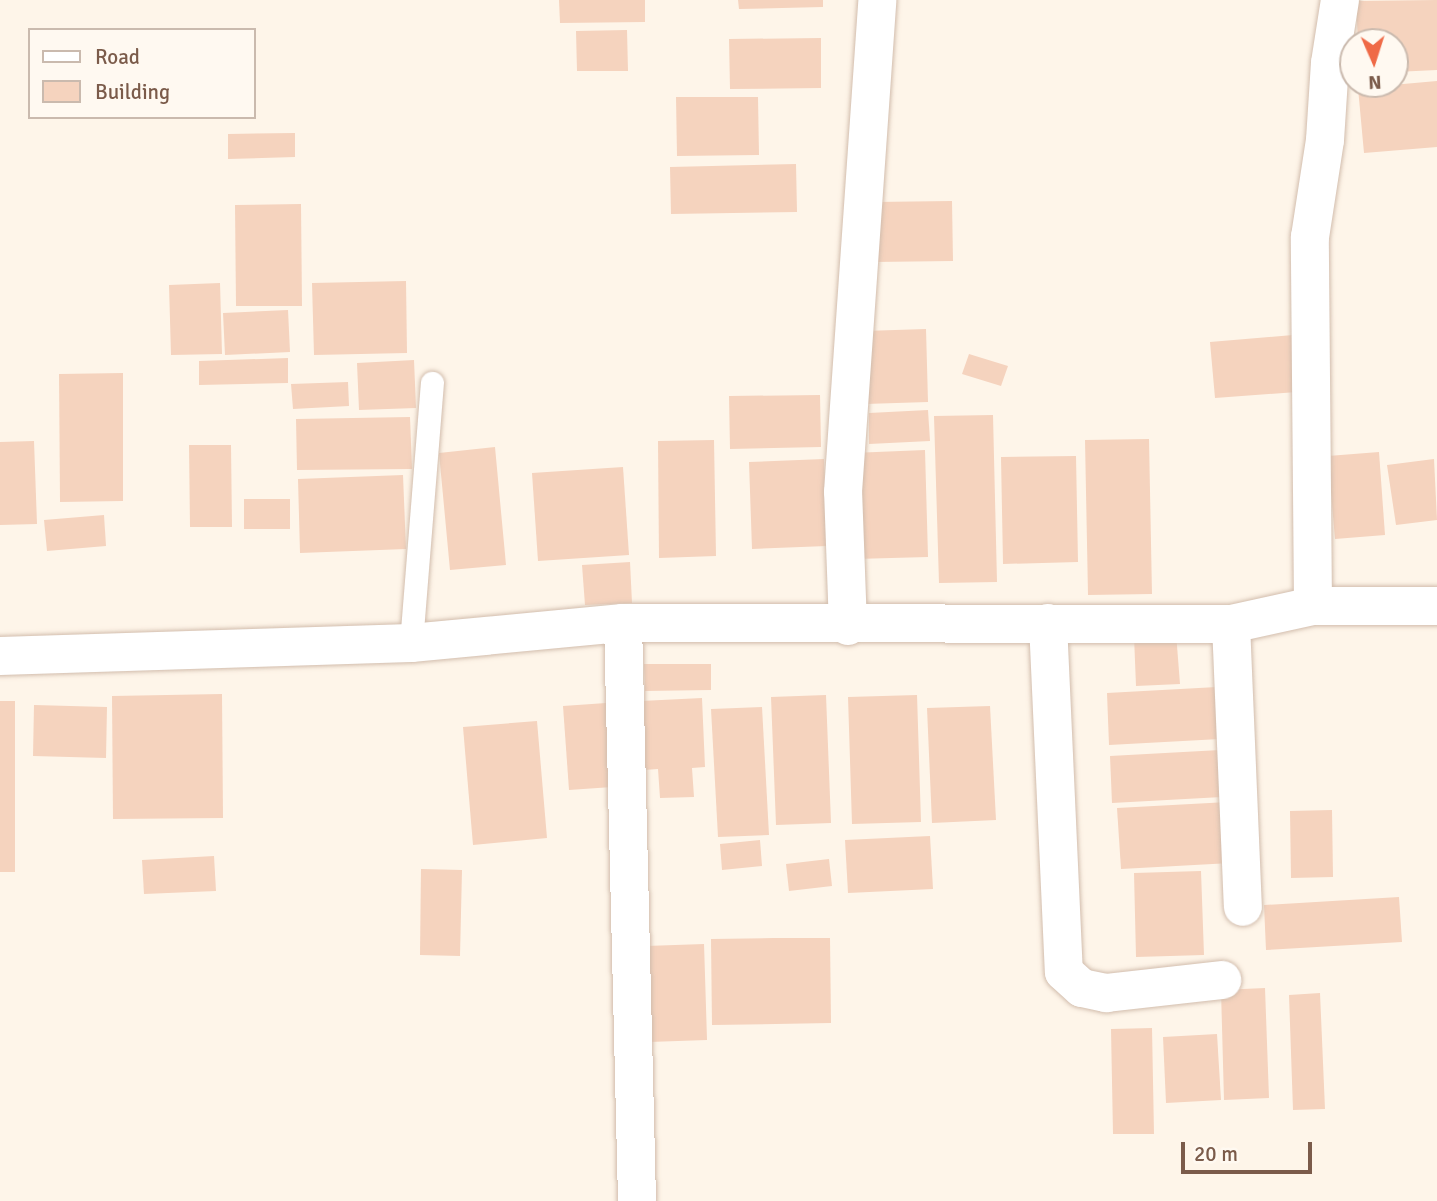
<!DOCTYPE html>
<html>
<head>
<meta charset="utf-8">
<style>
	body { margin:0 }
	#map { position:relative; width:1437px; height:1201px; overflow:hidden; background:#fef5e9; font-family:Signika,sans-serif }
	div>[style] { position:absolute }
	.building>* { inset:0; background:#f5d3be }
	.roads { filter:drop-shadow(0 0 2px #d2bdad) drop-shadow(0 0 2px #d2bdad) }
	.service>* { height:23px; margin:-11.5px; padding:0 11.5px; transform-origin:11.5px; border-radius:11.5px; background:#fff }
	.minor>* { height:38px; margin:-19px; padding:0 19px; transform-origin:19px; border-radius:19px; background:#fff }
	span { translate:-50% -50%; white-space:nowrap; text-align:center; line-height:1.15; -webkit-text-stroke:7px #fff9f1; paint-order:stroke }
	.legend { position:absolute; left:28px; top:28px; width:228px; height:91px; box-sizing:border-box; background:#fff9f1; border:2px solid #cabaae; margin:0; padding:9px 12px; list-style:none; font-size:21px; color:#7b5b4a }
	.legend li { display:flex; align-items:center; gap:14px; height:35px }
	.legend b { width:35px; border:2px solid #cabaae }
	.north { position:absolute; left:1339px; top:28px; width:70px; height:70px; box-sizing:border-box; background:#fff9f1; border:2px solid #cabaae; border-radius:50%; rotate:177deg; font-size:19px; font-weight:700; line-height:28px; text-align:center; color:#7b5b4a }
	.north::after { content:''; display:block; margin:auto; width:24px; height:32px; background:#ef6a47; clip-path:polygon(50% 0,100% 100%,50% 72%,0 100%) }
	.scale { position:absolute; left:1181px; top:1142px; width:131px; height:32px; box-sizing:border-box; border:4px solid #7b5b4a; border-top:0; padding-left:9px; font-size:21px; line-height:24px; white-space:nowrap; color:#7b5b4a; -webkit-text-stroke:5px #fff9f1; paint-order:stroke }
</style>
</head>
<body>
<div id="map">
	<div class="building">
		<div style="clip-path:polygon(559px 0,645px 0,645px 22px,560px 23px)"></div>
		<div style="clip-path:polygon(738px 0,823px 0,823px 7px,739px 9px)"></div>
		<div style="clip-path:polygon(1437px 0,1437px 70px,1395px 72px,1395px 42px,1358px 42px,1356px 1px)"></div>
		<div style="clip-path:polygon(627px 30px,628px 71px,577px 71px,576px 31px)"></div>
		<div style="clip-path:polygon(821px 38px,821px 88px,730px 89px,729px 39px)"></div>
		<div style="clip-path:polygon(1437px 81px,1437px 147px,1364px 153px,1358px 88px)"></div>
		<div style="clip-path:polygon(676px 97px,758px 97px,759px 155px,677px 156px)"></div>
		<div style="clip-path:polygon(295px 133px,295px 157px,228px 159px,228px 134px)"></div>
		<div style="clip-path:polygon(796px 164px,797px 212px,671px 214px,670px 167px)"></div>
		<div style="clip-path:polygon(952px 201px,953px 261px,874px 262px,874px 202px)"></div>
		<div style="clip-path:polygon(301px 204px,302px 306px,236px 306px,235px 205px)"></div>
		<div style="clip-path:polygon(406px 281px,407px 353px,314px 355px,312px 283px)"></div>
		<div style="clip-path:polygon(220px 283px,222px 354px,171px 355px,169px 285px)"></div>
		<div style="clip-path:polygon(288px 310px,290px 352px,225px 355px,223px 313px)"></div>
		<div style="clip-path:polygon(926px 329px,928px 402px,865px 404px,864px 331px)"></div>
		<div style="clip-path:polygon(1293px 335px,1297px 392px,1215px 398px,1210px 342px)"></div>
		<div style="clip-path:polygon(969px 354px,1008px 366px,1001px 386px,962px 374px)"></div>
		<div style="clip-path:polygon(288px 358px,288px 383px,199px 385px,199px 361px)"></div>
		<div style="clip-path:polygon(414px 360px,416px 408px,359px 410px,357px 363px)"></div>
		<div style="clip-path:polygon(123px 373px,123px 501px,60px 502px,59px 374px)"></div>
		<div style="clip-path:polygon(348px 382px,349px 406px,293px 409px,291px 384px)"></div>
		<div style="clip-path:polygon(820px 395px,821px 447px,730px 449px,729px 396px)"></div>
		<div style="clip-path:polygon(928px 410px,930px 441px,869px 444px,869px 413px)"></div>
		<div style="clip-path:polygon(993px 415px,997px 582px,939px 583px,934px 416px)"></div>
		<div style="clip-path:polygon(410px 417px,412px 469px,297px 470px,296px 419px)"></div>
		<div style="clip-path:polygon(1149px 439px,1152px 594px,1088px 595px,1085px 440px)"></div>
		<div style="clip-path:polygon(714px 440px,716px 556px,659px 558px,658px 441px)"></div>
		<div style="clip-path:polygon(34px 441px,37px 524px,0 525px,0 442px)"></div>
		<div style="clip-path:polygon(189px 445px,231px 445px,232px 527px,190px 527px)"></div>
		<div style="clip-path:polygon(495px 447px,506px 565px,450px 570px,439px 453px)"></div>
		<div style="clip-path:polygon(925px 450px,928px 557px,855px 559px,852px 453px)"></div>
		<div style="clip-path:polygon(1379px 452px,1385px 535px,1335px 539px,1328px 456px)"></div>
		<div style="clip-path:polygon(1076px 456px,1078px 562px,1003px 564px,1001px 457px)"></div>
		<div style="clip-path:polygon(824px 459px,827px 546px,752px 549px,749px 462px)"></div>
		<div style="clip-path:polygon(1434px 459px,1437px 520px,1396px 525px,1387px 465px)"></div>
		<div style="clip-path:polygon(623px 467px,629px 555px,538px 561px,532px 473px)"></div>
		<div style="clip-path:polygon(403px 475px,406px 549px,300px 553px,298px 479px)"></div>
		<div style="clip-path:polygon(244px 499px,290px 499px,290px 529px,244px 529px)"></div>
		<div style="clip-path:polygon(104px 515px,106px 546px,47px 551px,44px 520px)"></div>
		<div style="clip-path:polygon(630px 562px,632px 603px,585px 605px,582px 565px)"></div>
		<div style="clip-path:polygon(1176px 633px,1180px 684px,1136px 686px,1134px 636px)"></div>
		<div style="clip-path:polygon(644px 664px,711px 664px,711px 690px,645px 691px)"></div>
		<div style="clip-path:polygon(1217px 687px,1220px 739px,1109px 745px,1107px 693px)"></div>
		<div style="clip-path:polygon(222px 694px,223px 818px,113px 819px,112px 696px)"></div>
		<div style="clip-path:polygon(826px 695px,831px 823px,776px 825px,771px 697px)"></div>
		<div style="clip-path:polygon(917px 695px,921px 822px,852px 824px,848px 697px)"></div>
		<div style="clip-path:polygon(702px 698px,705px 767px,692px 768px,694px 797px,660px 798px,658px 769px,644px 770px,641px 701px)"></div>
		<div style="clip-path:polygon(0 701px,15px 701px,15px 872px,0 872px)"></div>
		<div style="clip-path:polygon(606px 703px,612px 787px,569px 790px,563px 706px)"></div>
		<div style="clip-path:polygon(34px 705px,107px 707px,106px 758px,33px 756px)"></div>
		<div style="clip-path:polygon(990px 706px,996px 820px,932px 823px,927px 708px)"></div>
		<div style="clip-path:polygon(762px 707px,769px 835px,718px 837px,711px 709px)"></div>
		<div style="clip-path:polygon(537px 721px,547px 838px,473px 845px,463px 727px)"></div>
		<div style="clip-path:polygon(1220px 750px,1222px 797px,1112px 803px,1110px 756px)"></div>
		<div style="clip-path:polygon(1228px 802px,1231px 863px,1121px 869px,1117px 808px)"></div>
		<div style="clip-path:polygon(1332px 810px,1333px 877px,1291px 878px,1290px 811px)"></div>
		<div style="clip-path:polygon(930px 836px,933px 889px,848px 893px,845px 840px)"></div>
		<div style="clip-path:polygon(760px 840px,762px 866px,722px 870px,720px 844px)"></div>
		<div style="clip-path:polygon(214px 856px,216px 891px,144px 894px,142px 860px)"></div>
		<div style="clip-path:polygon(829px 859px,832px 886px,789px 891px,786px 864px)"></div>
		<div style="clip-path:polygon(421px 869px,462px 870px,460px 956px,420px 955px)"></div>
		<div style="clip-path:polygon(1201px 871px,1204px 955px,1136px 957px,1134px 873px)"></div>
		<div style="clip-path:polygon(1399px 897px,1402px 942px,1266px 950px,1264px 905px)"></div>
		<div style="clip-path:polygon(773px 938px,830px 938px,831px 1023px,712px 1025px,711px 939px)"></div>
		<div style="clip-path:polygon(704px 944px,707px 1040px,649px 1042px,646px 946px)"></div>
		<div style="clip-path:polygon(1265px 988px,1269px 1098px,1224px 1100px,1221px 990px)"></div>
		<div style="clip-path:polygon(1320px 993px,1325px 1109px,1293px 1110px,1289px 995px)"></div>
		<div style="clip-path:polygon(1152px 1028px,1154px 1134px,1113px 1134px,1111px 1029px)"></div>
		<div style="clip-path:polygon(1217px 1034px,1221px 1100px,1166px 1103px,1163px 1037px)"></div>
	</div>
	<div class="roads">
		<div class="service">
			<div style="left:411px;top:643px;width:261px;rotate:-85.4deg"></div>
		</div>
		<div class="minor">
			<div style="left:1313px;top:606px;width:369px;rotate:-90.5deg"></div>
			<div style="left:1310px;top:237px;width:98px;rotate:-81.2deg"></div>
			<div style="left:1325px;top:140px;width:77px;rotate:-86.3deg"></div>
			<div style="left:1330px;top:63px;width:64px;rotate:-81deg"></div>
			<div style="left:623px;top:623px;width:578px;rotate:88.61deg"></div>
			<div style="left:1048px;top:623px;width:349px;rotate:87.4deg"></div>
			<div style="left:1064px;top:972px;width:24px;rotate:42deg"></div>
			<div style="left:1082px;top:988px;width:25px;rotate:12deg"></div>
			<div style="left:1106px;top:993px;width:117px;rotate:-6.4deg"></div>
			<div style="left:1231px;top:624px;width:283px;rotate:87.6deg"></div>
			<div style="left:848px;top:626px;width:134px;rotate:-92.1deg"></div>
			<div style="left:843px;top:492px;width:493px;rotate:-86deg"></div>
			<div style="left:0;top:656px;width:411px;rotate:-1.8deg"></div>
			<div style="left:411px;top:643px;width:213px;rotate:-5.4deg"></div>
			<div style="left:623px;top:623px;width:608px;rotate:0.09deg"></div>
			<div style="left:1231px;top:624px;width:84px;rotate:-12.4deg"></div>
			<div style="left:1313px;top:606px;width:124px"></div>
		</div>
	</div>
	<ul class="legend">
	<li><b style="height:9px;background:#fff"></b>Road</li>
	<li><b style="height:19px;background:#f5d3be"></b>Building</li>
	</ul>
	<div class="north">N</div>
	<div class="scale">20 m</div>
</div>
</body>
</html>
